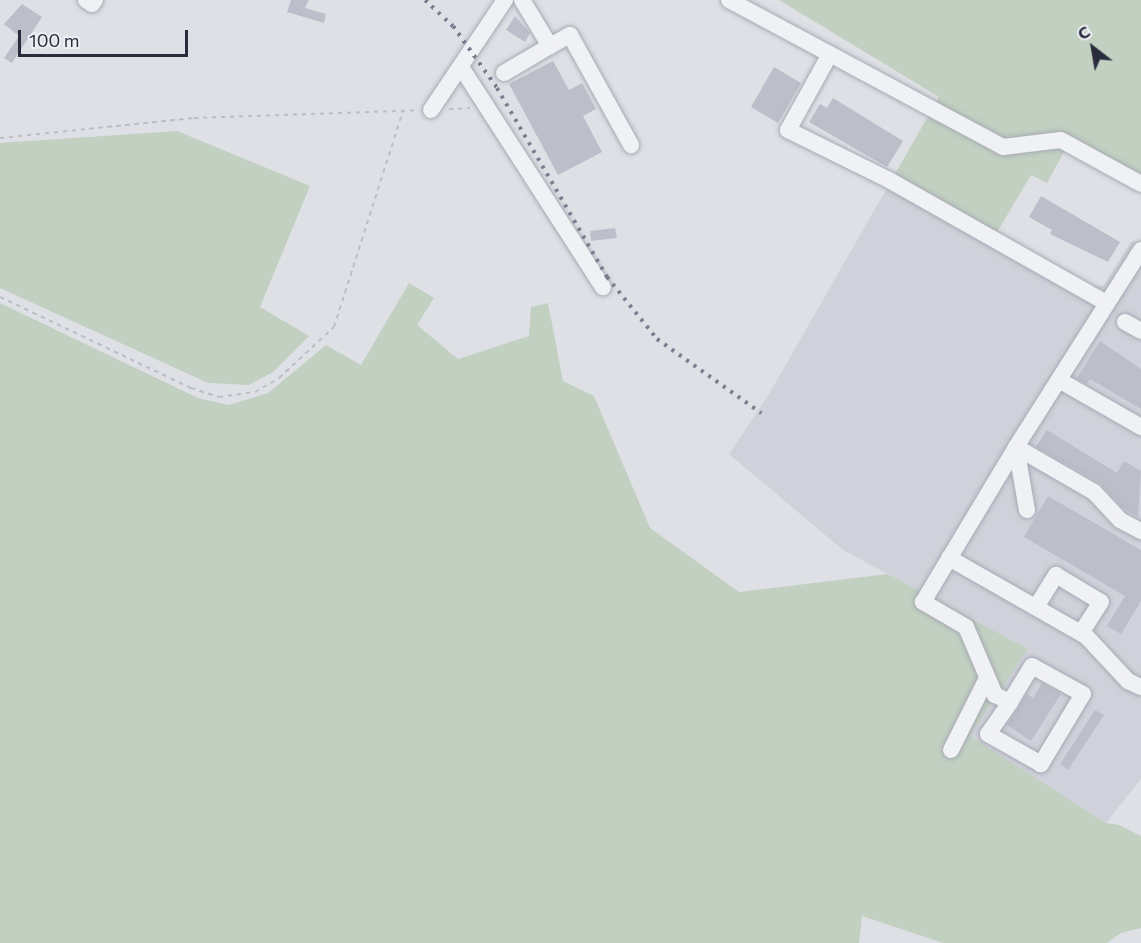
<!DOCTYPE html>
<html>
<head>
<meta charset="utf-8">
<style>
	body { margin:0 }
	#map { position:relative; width:1141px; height:943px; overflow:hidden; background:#dee0e6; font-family:Commissioner,sans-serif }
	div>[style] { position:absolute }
	.built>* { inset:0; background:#d0d2db }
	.green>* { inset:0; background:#c1d0c0 }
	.building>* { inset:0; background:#bcbec9 }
	.path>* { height:2px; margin-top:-1px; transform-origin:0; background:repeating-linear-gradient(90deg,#bcbec5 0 4.5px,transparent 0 9px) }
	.roads { filter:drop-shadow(0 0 2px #a7aab3) drop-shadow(0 0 2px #a7aab3) }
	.minor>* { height:16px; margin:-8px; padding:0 8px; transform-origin:8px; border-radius:8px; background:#f0f1f5 }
	.rail>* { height:4px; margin-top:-2px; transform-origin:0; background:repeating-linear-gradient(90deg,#797d8f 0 3px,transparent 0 9px) }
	span { translate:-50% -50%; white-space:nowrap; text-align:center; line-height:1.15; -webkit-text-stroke:5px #edeff4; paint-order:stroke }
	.north { position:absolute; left:1063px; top:18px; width:60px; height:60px; -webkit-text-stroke:4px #edeff4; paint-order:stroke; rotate:329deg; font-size:16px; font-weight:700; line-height:24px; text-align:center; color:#282c3c }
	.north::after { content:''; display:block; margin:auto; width:21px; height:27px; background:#282c3c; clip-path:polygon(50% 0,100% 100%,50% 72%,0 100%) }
	.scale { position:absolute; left:18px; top:30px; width:170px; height:27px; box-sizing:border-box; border:3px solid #282c3c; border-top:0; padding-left:8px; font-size:18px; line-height:21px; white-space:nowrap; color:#282c3c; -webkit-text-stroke:4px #edeff4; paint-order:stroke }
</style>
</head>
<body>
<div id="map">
	<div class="built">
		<div style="clip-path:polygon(895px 174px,1085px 287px,1104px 285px,1132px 241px,1141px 246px,1141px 779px,1106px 823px,969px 736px,1027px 649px,843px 550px,729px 454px,769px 394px)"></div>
	</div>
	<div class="green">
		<div style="clip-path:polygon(779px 0,1141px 0,1141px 189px,1065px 150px,1047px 183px,1031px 175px,996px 234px,895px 174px,939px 97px)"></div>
		<div style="clip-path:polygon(177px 131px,310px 186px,260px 307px,309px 336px,273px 372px,249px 385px,208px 383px,0 288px,0 143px)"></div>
		<div style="clip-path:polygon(409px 283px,434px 298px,417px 325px,458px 359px,529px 336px,531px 307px,548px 303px,563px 381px,594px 396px,650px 528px,739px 592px,888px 574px,1028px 649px,970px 736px,1106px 823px,1119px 825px,1141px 836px,1141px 928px,1121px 933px,1107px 943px,943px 943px,862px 916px,859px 943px,0 943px,0 303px,198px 398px,229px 405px,268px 393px,326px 345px,361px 365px)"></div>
	</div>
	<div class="building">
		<div style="clip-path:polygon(291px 0,309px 0,305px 8px,326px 14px,324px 23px,287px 12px)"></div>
		<div style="clip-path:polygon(22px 4px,42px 17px,12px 63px,4px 58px,19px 36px,4px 24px)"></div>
		<div style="clip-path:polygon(515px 16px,530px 33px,525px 42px,506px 30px)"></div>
		<div style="clip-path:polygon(553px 61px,569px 90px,582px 83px,596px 109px,583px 116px,602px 152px,558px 175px,509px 84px)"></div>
		<div style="clip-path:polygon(774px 67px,801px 83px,778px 123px,751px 107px)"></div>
		<div style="clip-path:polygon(833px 98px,903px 141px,887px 167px,809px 122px,820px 104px,827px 108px)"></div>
		<div style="clip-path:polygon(1041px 196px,1120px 242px,1108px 262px,1050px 234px,1052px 230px,1029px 217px)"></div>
		<div style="clip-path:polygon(615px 228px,617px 238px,591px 241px,590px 231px)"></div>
		<div style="clip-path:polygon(1100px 341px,1141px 369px,1141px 409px,1090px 379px,1087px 384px,1077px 378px)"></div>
		<div style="clip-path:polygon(1047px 430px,1117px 473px,1124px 461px,1141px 471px,1138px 517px,1123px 508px,1100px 483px,1036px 447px)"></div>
		<div style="clip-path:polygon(1048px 496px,1141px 550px,1141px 601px,1121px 634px,1107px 626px,1125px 596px,1024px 537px)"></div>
		<div style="clip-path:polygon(1042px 683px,1061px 694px,1031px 741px,1007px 725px,1027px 694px,1033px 698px)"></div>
		<div style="clip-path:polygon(1095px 710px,1104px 715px,1068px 770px,1060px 764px)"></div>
	</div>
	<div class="path">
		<div style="left:449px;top:109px;width:21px;rotate:-3deg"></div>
		<div style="left:0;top:138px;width:195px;rotate:-5.9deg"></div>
		<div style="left:194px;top:118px;width:225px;rotate:-2deg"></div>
		<div style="left:0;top:297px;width:212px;rotate:25.5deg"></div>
		<div style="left:191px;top:388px;width:29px;rotate:18deg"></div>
		<div style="left:219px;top:397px;width:36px;rotate:-8deg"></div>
		<div style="left:255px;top:392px;width:28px;rotate:-30deg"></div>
		<div style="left:279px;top:378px;width:75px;rotate:-42.8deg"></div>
		<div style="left:334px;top:327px;width:227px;rotate:-72.3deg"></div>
	</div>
	<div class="roads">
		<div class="minor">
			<div style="left:86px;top:0;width:7px;rotate:34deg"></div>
			<div style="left:92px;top:4px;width:5px;rotate:-53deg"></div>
			<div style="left:729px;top:0;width:311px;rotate:28.2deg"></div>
			<div style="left:1003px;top:147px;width:58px;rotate:-6.9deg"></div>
			<div style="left:1061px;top:140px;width:91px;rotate:28.8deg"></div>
			<div style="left:550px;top:46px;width:23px;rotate:-29deg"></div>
			<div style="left:570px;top:35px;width:126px;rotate:61deg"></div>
			<div style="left:830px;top:54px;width:87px;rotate:118.9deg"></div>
			<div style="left:788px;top:130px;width:113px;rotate:26.3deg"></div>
			<div style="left:889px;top:180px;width:249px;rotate:29.5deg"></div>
			<div style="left:461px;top:67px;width:262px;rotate:57.2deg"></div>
			<div style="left:504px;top:73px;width:53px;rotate:-30.4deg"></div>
			<div style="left:550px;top:46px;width:54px;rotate:-121.3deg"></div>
			<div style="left:431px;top:110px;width:133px;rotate:-56.1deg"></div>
			<div style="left:1141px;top:250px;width:233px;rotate:122.4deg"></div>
			<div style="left:1016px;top:447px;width:90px;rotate:30deg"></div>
			<div style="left:1094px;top:492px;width:38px;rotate:47deg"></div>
			<div style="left:1120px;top:520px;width:24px;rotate:28deg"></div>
			<div style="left:1125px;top:322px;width:18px;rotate:29deg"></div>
			<div style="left:1059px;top:380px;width:95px;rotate:29.8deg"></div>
			<div style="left:1016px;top:447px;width:64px;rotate:80.1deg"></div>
			<div style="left:949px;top:558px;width:158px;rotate:29.7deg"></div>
			<div style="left:1086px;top:636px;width:62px;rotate:47deg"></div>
			<div style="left:1128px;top:681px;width:14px;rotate:25deg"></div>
			<div style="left:1036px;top:607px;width:38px;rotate:-58deg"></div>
			<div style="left:1056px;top:575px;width:52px;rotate:31deg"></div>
			<div style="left:1101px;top:602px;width:37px;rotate:123deg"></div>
			<div style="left:1010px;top:702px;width:42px;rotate:-58.6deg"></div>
			<div style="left:1032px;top:666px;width:58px;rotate:28.8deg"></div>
			<div style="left:1083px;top:694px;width:82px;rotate:121deg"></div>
			<div style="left:1041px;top:764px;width:61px;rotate:-150.5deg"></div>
			<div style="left:988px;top:734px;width:39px;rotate:-55deg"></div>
			<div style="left:1010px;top:702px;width:17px;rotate:-155deg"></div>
			<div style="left:995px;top:695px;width:74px;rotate:-113.1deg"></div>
			<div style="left:966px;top:627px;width:50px;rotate:-149.8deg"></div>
			<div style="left:923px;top:602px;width:181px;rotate:-59deg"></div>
			<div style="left:951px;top:750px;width:80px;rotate:-63.4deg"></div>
		</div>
	</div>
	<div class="rail">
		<div style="left:425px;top:0;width:38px;rotate:43deg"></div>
		<div style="left:453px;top:26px;width:76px;rotate:54.6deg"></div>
		<div style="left:497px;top:88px;width:219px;rotate:59.8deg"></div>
		<div style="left:607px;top:277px;width:80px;rotate:51.1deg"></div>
		<div style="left:657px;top:339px;width:128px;rotate:35.4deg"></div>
	</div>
	<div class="north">С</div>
	<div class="scale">100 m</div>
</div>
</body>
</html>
